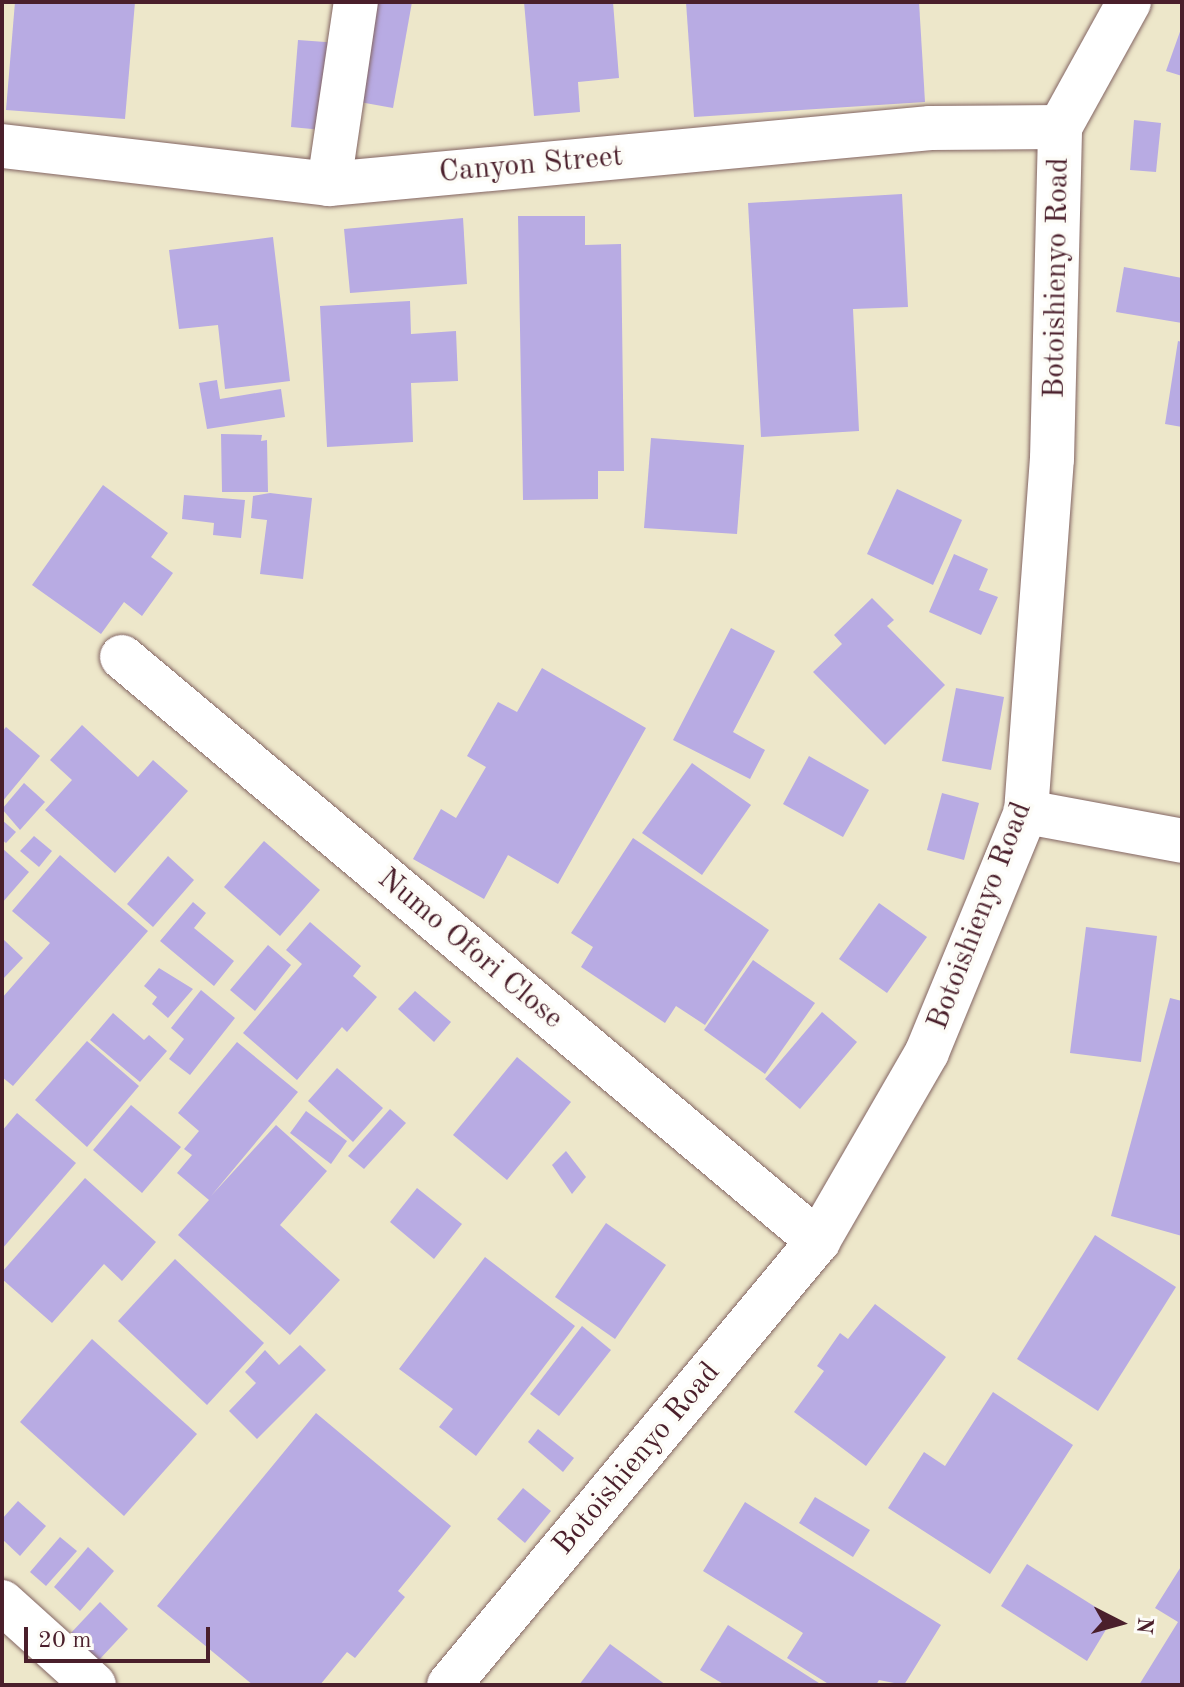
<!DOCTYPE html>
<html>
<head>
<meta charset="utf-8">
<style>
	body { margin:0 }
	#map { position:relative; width:1184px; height:1687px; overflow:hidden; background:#ede7ca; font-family:"Old Standard TT",serif }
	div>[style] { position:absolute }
	.building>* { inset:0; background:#b8abe3 }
	.roads { filter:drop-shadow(0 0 2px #836563) drop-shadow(0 0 2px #836563) }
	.street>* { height:44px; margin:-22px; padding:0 22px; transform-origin:22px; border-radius:22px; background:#fff }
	span { translate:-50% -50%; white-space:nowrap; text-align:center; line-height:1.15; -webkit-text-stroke:7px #fdfcf7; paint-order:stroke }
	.street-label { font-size:30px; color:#4a1f2b }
	.frame { position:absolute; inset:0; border:4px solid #4a1f2b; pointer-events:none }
	.north { position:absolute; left:1080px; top:1583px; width:80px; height:80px; -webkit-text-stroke:6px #fdfcf7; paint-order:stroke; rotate:96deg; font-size:22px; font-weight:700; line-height:32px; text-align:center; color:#4a1f2b }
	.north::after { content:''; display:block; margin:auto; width:28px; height:36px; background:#4a1f2b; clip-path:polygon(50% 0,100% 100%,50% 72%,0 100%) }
	.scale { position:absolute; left:24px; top:1627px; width:186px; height:36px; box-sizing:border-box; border:4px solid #4a1f2b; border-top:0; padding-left:10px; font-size:24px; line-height:28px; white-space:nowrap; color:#4a1f2b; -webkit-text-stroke:6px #fdfcf7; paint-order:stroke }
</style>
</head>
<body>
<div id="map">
	<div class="building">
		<div style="clip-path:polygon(15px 2px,135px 2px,125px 119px,6px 110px)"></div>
		<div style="clip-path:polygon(371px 2px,412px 2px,393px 108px,354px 101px)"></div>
		<div style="clip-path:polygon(524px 2px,613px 2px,619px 78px,578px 82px,580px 112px,534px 116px)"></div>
		<div style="clip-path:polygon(686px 2px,919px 2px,925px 102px,694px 117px)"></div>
		<div style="clip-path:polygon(1182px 26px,1182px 76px,1166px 71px)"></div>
		<div style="clip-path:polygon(298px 40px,339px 43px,333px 131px,291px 127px)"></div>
		<div style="clip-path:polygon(1134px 120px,1161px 123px,1156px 172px,1130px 170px)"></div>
		<div style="clip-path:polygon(902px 194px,908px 307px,853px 309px,859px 431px,761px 437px,748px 203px)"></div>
		<div style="clip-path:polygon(518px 216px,585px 216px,585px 245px,621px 244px,624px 471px,598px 471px,598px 499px,523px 500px)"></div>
		<div style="clip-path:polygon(463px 218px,467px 284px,350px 293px,344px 229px)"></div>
		<div style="clip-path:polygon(273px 237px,290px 381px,225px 389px,218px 325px,179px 329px,169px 250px)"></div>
		<div style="clip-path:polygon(1124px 267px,1182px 278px,1182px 323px,1116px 312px)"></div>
		<div style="clip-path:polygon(410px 301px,411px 334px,456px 331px,458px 381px,411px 383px,413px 442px,327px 447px,320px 306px)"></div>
		<div style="clip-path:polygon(1178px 341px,1182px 342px,1182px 427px,1165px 424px)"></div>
		<div style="clip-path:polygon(217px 380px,220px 399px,281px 389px,285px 417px,207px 429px,199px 383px)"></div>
		<div style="clip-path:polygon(221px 434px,262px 435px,261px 441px,267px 440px,268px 492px,222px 492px)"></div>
		<div style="clip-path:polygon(651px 438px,744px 445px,737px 534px,644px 528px)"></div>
		<div style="clip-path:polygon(103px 485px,168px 533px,151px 557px,173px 573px,142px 616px,124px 602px,101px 634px,32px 585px)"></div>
		<div style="clip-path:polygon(897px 489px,962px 520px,933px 585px,867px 554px)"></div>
		<div style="clip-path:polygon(270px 493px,312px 498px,303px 579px,260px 574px,267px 520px,251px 518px,253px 496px)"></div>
		<div style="clip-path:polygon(184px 495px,245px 500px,241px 538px,213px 535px,214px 523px,182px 519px)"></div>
		<div style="clip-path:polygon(954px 554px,988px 569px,979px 590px,998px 597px,981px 635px,929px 612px)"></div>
		<div style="clip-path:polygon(872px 598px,894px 620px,887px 626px,945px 685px,885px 745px,813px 672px,842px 644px,834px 635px)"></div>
		<div style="clip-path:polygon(731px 628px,775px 651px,733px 732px,765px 750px,750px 779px,673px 740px)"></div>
		<div style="clip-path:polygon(542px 668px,646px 728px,558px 884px,508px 855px,484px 899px,413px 859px,441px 809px,456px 818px,486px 767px,467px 756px,498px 702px,517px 712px)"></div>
		<div style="clip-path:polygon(956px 688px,1004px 697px,991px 770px,942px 761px)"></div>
		<div style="clip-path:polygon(82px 725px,138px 777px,153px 760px,188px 791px,115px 873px,45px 810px,72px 780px,50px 760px)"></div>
		<div style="clip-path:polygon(6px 727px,40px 756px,2px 802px,2px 732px)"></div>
		<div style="clip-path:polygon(809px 756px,869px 790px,843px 837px,783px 804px)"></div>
		<div style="clip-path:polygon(692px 763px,751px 805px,702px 875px,642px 833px)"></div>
		<div style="clip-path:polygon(24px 783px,45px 802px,20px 830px,2px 809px)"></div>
		<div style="clip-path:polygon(942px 793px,979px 803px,964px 860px,927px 850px)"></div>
		<div style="clip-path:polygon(2px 820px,16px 832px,6px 843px,2px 840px)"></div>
		<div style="clip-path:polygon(34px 836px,52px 851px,39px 867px,20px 851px)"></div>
		<div style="clip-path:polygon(633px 838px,769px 930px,705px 1025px,676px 1006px,665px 1023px,581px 967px,593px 947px,571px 933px)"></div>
		<div style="clip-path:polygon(264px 841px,320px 890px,280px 936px,224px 887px)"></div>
		<div style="clip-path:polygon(2px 848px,29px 872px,2px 903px)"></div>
		<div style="clip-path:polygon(60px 855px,148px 931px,13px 1086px,2px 1077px,2px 998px,50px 943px,12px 911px)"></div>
		<div style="clip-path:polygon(168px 856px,194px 880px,153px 927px,127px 904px)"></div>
		<div style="clip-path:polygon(193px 902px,206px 913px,194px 928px,234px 961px,214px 986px,160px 941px)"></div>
		<div style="clip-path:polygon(879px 903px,927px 937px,887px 993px,839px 959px)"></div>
		<div style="clip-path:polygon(310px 922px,361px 966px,353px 976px,377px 997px,347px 1032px,342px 1027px,297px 1080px,243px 1033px,302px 964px,286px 950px)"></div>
		<div style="clip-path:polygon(1086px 927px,1157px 936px,1141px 1062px,1070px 1053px)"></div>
		<div style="clip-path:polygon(2px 938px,23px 958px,2px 980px)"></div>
		<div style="clip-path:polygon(268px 945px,291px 965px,255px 1011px,230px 990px)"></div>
		<div style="clip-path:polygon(753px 960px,815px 1003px,765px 1074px,704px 1030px)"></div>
		<div style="clip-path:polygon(159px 968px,193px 989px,168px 1018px,152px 1004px,157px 997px,144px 986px)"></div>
		<div style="clip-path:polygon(201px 990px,235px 1018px,190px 1075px,169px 1059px,184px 1039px,171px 1028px)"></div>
		<div style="clip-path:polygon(415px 991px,451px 1022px,434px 1042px,398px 1009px)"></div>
		<div style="clip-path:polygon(1170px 998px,1182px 1001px,1182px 1236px,1111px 1216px)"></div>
		<div style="clip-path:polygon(822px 1012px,857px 1042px,800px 1109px,765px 1079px)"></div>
		<div style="clip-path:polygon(113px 1013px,144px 1040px,149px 1035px,167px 1051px,140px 1082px,90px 1040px)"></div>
		<div style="clip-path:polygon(87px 1041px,139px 1086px,87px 1147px,35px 1100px)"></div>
		<div style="clip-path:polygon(237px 1042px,298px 1092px,211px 1196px,276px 1125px,327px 1171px,280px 1225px,340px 1280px,290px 1335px,178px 1235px,209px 1200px,177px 1173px,192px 1155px,184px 1149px,199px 1131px,178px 1113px)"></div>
		<div style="clip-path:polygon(517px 1057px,571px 1102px,507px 1180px,453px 1135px)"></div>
		<div style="clip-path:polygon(337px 1068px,383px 1108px,353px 1142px,308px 1101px)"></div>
		<div style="clip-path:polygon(131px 1105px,181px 1147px,142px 1193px,93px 1150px)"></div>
		<div style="clip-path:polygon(390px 1109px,406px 1123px,364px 1169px,348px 1156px)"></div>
		<div style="clip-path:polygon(306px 1111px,347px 1141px,331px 1164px,290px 1133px)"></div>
		<div style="clip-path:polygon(17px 1113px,76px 1163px,2px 1249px,2px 1131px)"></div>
		<div style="clip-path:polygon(566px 1151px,586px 1177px,572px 1194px,552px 1165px)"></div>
		<div style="clip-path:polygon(85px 1178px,156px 1242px,122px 1281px,104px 1264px,52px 1323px,2px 1279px,2px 1272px)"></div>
		<div style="clip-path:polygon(417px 1188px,462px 1224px,434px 1259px,390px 1222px)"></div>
		<div style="clip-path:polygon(606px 1223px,666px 1265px,615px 1339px,555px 1297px)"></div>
		<div style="clip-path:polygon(1095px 1235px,1176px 1287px,1098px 1411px,1017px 1359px)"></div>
		<div style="clip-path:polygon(485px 1257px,575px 1326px,476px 1456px,439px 1427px,453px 1409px,399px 1369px)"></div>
		<div style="clip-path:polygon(175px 1259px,264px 1343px,207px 1405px,118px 1321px)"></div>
		<div style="clip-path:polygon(875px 1304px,946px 1357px,866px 1466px,794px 1412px,824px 1371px,817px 1366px,840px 1333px,848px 1339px)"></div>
		<div style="clip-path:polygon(582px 1326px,611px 1350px,559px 1416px,530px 1394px)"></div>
		<div style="clip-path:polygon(92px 1339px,197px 1434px,124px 1516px,20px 1422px)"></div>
		<div style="clip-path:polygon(300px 1345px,326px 1370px,257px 1439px,229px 1411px,256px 1383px,245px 1372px,265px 1350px,279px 1365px)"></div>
		<div style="clip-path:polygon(993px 1392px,1073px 1445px,990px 1574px,888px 1508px,924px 1452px,945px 1466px)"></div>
		<div style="clip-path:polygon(316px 1413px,451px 1526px,398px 1591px,405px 1597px,355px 1658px,347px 1652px,320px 1685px,253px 1685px,157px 1606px)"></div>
		<div style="clip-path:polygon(538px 1429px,574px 1458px,563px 1472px,528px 1442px)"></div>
		<div style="clip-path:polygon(523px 1488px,551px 1511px,525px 1543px,497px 1519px)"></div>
		<div style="clip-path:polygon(815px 1497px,870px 1530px,853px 1557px,799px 1523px)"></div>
		<div style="clip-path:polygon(18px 1501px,46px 1526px,20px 1556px,2px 1539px,2px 1519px)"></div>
		<div style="clip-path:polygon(745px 1502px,941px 1625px,904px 1685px,879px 1680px,876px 1685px,830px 1685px,787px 1658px,803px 1633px,703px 1571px)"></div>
		<div style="clip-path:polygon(60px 1537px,77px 1551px,46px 1586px,30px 1572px)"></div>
		<div style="clip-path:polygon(88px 1547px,114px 1571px,80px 1611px,54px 1587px)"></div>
		<div style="clip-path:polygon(1027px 1564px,1113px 1618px,1087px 1661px,1001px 1606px)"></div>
		<div style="clip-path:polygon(1182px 1565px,1182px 1685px,1139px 1685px,1178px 1622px,1155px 1608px)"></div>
		<div style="clip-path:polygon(100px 1602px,128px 1629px,98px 1661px,70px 1634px)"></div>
		<div style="clip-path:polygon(728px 1625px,822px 1685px,725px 1685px,700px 1670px)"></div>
		<div style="clip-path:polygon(610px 1644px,666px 1685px,579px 1685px)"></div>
	</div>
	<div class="roads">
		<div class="street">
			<div style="left:2px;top:146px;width:329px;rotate:6.6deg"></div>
			<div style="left:329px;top:184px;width:604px;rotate:-5.32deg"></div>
			<div style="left:930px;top:128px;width:130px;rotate:-0.4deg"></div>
			<div style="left:329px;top:184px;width:184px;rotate:-81.6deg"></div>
			<div style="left:122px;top:657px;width:909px;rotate:40deg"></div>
			<div style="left:1026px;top:812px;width:159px;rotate:10.5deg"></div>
			<div style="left:2px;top:1602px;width:124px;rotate:42.1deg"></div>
			<div style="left:449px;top:1685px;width:577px;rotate:-50.27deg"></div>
			<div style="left:818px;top:1241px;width:218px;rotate:-60deg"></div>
			<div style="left:927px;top:1052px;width:260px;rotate:-67.6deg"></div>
			<div style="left:1026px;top:812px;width:354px;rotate:-85.8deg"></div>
			<div style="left:1052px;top:459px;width:332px;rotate:-88.6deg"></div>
			<div style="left:1060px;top:127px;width:143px;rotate:-61.1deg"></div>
		</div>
	</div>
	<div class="street-label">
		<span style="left:531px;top:165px;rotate:-5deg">Canyon Street</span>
		<span style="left:1057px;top:278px;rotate:-89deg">Botoishienyo Road</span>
		<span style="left:980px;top:916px;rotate:-69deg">Botoishienyo Road</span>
		<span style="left:470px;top:949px;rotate:40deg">Numo Ofori Close</span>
		<span style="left:637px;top:1459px;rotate:-50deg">Botoishienyo Road</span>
	</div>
	<div class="frame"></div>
	<div class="north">N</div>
	<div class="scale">20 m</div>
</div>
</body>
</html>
